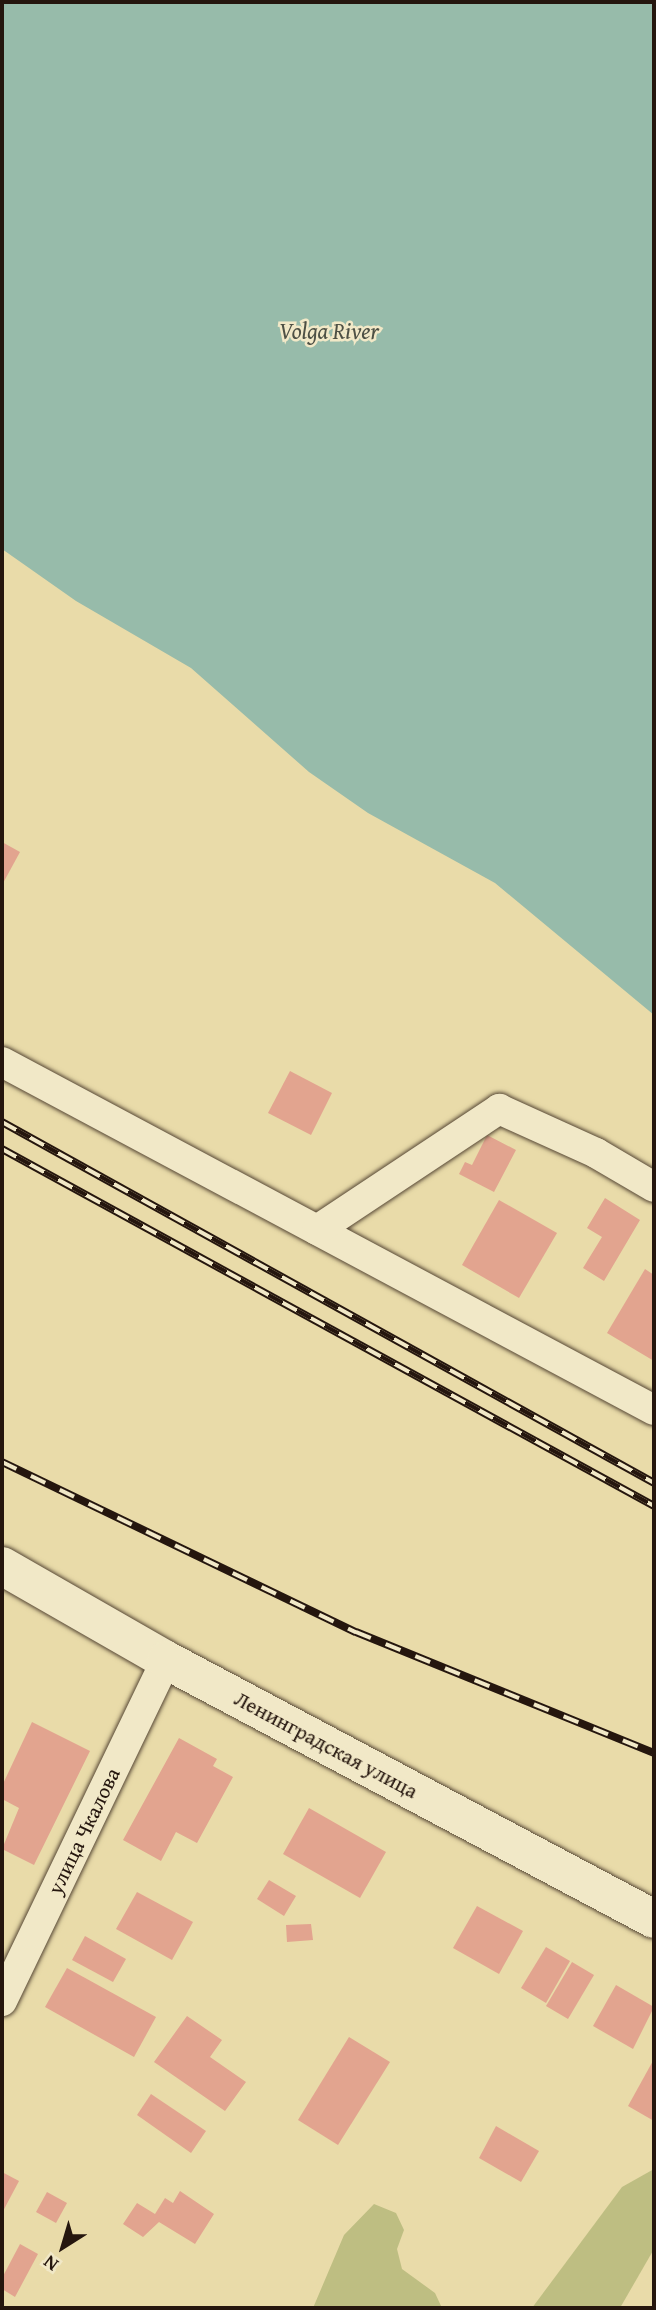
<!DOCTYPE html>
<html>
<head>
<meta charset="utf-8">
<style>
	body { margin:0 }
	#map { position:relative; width:656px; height:2310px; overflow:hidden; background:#e9dba9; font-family:"Gentium Book Plus",serif }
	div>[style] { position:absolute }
	.green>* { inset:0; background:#bebe82 }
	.water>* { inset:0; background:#97bbaa }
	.building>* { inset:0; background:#e2a48f }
	.roads { filter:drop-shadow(0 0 2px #564735) drop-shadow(0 0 2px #564735) }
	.street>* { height:30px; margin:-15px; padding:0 15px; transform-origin:15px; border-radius:15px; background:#f1e8c7 }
	.secondary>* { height:38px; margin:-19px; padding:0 19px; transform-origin:19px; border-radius:19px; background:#f1e8c7 }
	.rail>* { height:8px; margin-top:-4px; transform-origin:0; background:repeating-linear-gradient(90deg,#f1e8c7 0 16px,#25160e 0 32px); box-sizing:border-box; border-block:2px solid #25160e }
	span { translate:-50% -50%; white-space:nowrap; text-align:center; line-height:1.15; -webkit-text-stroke:5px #f1e8c7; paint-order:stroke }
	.street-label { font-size:21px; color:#25160e }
	.water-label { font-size:23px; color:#4d5045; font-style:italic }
	.frame { position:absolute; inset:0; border:4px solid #25160e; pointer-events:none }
	.north { position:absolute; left:28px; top:2212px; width:70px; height:70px; -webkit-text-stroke:5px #f1e8c7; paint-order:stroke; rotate:217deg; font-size:19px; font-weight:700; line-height:28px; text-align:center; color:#25160e }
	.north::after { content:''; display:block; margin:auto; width:24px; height:32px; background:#25160e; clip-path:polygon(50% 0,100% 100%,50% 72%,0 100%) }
</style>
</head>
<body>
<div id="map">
	<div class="green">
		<div style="clip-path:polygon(654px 2169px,654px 2249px,620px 2308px,532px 2308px,622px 2187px)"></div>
		<div style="clip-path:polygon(374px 2204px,396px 2213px,404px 2230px,397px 2249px,402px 2269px,435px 2293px,442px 2308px,313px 2308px,344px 2235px)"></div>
	</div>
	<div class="water">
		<div style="clip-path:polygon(2px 2px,654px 2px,654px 1015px,495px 883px,368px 813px,309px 772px,191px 668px,76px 601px,2px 549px)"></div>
	</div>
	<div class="building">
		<div style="clip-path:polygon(2px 842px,20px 852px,2px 885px)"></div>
		<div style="clip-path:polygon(290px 1071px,332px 1093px,311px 1135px,268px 1113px)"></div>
		<div style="clip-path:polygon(487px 1135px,516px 1150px,494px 1192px,459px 1174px,465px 1162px,472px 1165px)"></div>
		<div style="clip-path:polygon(605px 1198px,640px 1220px,604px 1281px,583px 1268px,602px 1237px,587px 1228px)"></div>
		<div style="clip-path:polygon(499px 1200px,557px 1233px,519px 1298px,462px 1265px)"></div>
		<div style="clip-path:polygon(645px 1269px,654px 1275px,654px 1361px,607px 1333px)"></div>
		<div style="clip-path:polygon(32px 1722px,90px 1751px,34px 1865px,2px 1849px,19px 1808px,2px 1799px,2px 1786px)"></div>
		<div style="clip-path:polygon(179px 1738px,217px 1759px,213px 1766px,233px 1777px,197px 1843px,176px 1832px,161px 1861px,123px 1840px)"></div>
		<div style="clip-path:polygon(309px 1808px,386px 1852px,360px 1898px,283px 1854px)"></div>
		<div style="clip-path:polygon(269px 1880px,296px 1896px,284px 1916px,257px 1899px)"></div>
		<div style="clip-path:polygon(137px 1892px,193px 1922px,172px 1960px,116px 1929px)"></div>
		<div style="clip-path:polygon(477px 1906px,523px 1931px,499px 1974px,453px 1948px)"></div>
		<div style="clip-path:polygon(311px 1924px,313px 1940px,287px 1942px,286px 1925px)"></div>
		<div style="clip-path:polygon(85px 1936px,126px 1959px,113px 1982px,72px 1960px)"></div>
		<div style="clip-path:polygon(546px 1947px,570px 1961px,546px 2003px,521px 1988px)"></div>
		<div style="clip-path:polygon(572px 1962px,594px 1975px,568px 2019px,546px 2006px)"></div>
		<div style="clip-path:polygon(67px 1968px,156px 2017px,134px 2057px,45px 2007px)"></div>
		<div style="clip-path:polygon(616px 1985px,654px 2007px,633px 2049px,593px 2026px)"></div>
		<div style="clip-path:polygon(187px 2016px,222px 2040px,210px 2057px,246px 2082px,225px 2111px,154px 2062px)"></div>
		<div style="clip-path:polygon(349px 2037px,390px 2062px,338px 2145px,298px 2120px)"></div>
		<div style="clip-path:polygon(654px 2059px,654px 2121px,628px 2106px)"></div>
		<div style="clip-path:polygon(151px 2094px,206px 2131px,191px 2153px,137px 2115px)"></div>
		<div style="clip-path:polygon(496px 2126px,539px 2151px,521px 2182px,479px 2158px)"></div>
		<div style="clip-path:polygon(2px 2172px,19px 2181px,2px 2213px)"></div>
		<div style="clip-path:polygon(180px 2191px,214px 2214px,195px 2244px,159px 2222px,143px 2237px,123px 2224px,137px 2203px,155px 2214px,165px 2198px,173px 2203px)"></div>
		<div style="clip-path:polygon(47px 2192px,67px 2203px,56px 2223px,36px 2212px)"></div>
		<div style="clip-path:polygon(20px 2244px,38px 2254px,15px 2297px,2px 2289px,2px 2278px)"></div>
	</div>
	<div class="roads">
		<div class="street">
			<div style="left:2px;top:1062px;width:739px;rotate:28.09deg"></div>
			<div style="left:317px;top:1230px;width:219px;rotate:-33.6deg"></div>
			<div style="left:499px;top:1109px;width:107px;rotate:24.4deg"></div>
			<div style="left:596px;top:1153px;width:67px;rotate:30.4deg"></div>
			<div style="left:2px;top:2001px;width:378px;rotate:-64.3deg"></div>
		</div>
		<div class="secondary">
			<div style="left:2px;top:1566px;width:189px;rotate:29.8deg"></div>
			<div style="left:166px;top:1660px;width:552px;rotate:27.96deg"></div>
		</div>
	</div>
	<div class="rail">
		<div style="left:2px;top:1122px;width:745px;rotate:28.97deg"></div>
		<div style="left:2px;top:1149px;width:743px;rotate:28.7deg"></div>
		<div style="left:2px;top:1462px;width:393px;rotate:25.7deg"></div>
		<div style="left:356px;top:1632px;width:322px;rotate:22.1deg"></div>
	</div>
	<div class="street-label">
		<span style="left:326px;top:1745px;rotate:28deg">Ленинградская улица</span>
		<span style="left:84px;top:1831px;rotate:-64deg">улица Чкалова</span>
	</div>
	<div class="water-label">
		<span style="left:329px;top:331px">Volga River</span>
	</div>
	<div class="frame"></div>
	<div class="north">N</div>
</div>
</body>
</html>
